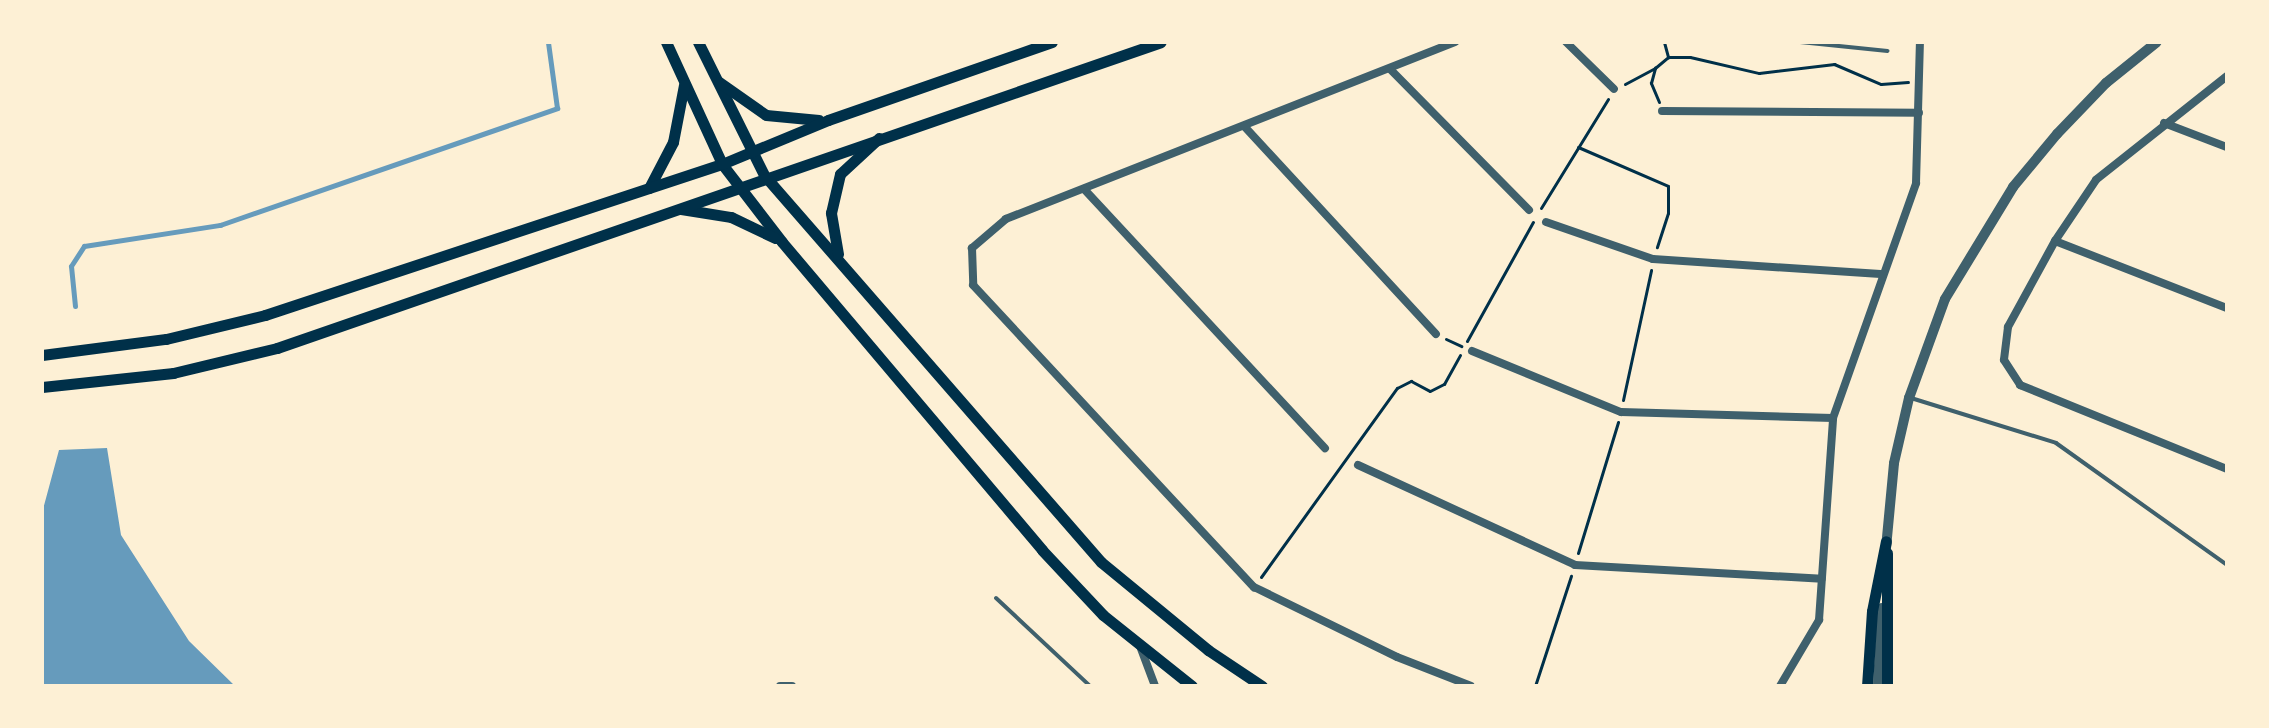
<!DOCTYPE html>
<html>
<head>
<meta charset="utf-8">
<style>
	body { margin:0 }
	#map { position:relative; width:2269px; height:728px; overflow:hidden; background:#fdf0d5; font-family:"IBM Plex Serif",serif }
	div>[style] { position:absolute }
	.water>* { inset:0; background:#669bbc }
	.stream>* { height:5px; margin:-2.5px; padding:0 2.5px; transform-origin:2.5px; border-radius:2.5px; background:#669bbc }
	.path>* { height:3px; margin:-1.5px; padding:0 1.5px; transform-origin:1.5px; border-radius:1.5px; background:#003049 }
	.service>* { height:4px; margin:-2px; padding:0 2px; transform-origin:2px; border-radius:2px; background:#3f606c }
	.minor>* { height:8px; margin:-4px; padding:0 4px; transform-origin:4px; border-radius:4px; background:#3f606c }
	.tertiary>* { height:10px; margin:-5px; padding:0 5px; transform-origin:5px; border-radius:5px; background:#3f606c }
	.secondary>* { height:11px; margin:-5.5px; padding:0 5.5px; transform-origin:5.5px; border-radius:5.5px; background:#003049 }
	span { translate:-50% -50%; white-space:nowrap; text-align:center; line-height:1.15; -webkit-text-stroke:8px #fdf0d5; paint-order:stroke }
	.frame { position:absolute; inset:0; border:44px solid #fdf0d5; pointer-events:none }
</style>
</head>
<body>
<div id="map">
	<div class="water">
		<div style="clip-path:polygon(107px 448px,121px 535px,189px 641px,235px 686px,42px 686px,42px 513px,59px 450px)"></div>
	</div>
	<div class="stream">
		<div style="left:75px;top:306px;width:40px;rotate:-95.7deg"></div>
		<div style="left:71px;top:266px;width:24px;rotate:-57deg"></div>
		<div style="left:84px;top:246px;width:138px;rotate:-8.8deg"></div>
		<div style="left:220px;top:225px;width:357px;rotate:-19.1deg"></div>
		<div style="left:557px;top:108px;width:67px;rotate:-97.8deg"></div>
	</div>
	<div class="path">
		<div style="left:1664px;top:42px;width:16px;rotate:75deg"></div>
		<div style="left:1625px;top:84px;width:34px;rotate:-28deg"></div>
		<div style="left:1659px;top:102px;width:21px;rotate:-113deg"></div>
		<div style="left:1651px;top:83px;width:16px;rotate:-75deg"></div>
		<div style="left:1655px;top:68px;width:17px;rotate:-40deg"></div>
		<div style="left:1668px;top:57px;width:22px"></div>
		<div style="left:1690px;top:57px;width:71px;rotate:13.1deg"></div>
		<div style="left:1759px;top:73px;width:76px;rotate:-6.8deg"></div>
		<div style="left:1834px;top:64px;width:51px;rotate:23.1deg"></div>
		<div style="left:1881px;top:84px;width:27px;rotate:-4deg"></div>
		<div style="left:1578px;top:147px;width:98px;rotate:23.4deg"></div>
		<div style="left:1668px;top:186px;width:27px;rotate:90deg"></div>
		<div style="left:1668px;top:213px;width:36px;rotate:108deg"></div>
		<div style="left:1541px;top:208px;width:128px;rotate:-58.4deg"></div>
		<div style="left:1446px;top:339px;width:17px;rotate:25deg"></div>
		<div style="left:1467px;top:341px;width:136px;rotate:-61deg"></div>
		<div style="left:1623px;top:400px;width:133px;rotate:-77.8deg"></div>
		<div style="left:1578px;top:553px;width:137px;rotate:-73deg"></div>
		<div style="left:1261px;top:577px;width:233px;rotate:-54.3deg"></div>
		<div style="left:1397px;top:388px;width:16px;rotate:-27deg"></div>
		<div style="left:1411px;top:381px;width:21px;rotate:28deg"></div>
		<div style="left:1430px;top:391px;width:16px;rotate:-27deg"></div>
		<div style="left:1444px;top:384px;width:33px;rotate:-61deg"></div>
		<div style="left:1535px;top:686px;width:116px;rotate:-71.9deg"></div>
	</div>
	<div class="service">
		<div style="left:1800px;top:42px;width:88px;rotate:5.8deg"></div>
		<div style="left:1911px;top:398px;width:152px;rotate:17.2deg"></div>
		<div style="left:2056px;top:443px;width:210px;rotate:35.5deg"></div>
		<div style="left:996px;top:598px;width:129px;rotate:43.1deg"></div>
	</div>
	<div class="minor">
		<div style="left:1455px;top:42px;width:483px;rotate:158.5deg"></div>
		<div style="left:1006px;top:219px;width:45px;rotate:139.5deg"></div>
		<div style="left:972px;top:248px;width:37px;rotate:88deg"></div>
		<div style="left:973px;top:285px;width:413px;rotate:47.1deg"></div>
		<div style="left:1254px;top:587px;width:159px;rotate:26.1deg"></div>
		<div style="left:1397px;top:657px;width:79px;rotate:21.4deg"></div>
		<div style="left:1566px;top:42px;width:67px;rotate:44.4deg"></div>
		<div style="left:1390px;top:69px;width:198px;rotate:45.4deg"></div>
		<div style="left:2227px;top:76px;width:167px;rotate:141.6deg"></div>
		<div style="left:2096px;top:180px;width:73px;rotate:123.9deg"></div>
		<div style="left:2055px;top:241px;width:98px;rotate:118.7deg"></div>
		<div style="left:2008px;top:327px;width:33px;rotate:97deg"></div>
		<div style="left:2004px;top:360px;width:30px;rotate:57deg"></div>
		<div style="left:2020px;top:385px;width:223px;rotate:22.1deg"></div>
		<div style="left:1662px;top:111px;width:257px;rotate:0.4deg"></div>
		<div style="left:2164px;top:123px;width:67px;rotate:20.9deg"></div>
		<div style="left:1244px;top:126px;width:283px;rotate:47.3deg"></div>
		<div style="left:1084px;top:189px;width:354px;rotate:47.1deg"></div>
		<div style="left:1546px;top:222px;width:113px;rotate:19.1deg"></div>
		<div style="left:1653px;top:259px;width:228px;rotate:3.8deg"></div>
		<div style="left:2055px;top:241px;width:185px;rotate:21.3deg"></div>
		<div style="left:1472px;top:351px;width:161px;rotate:22.3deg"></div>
		<div style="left:1621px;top:412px;width:212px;rotate:1.6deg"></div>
		<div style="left:1358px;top:465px;width:239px;rotate:24.7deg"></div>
		<div style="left:1575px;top:565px;width:247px;rotate:3.2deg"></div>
		<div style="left:1140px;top:646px;width:43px;rotate:69.4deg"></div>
		<div style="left:780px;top:686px;width:12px"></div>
		<div style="left:1780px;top:686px;width:77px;rotate:-59.4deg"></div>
		<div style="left:1819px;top:620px;width:202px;rotate:-86deg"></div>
		<div style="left:1833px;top:418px;width:249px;rotate:-70.5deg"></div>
		<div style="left:1916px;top:183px;width:141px;rotate:-88.4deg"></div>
	</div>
	<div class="tertiary">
		<div style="left:1886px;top:548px;width:85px;rotate:-84.6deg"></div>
		<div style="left:1894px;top:463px;width:67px;rotate:-77deg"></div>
		<div style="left:1909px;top:398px;width:105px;rotate:-70deg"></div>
		<div style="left:1945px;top:299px;width:131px;rotate:-58.7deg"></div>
		<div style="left:2013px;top:187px;width:69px;rotate:-50.3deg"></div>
		<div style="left:2057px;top:134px;width:71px;rotate:-46.1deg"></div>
		<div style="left:2106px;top:83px;width:65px;rotate:-38.8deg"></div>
		<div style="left:1878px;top:686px;width:78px;rotate:-87.1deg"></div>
	</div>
	<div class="secondary">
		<div style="left:666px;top:42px;width:134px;rotate:65.3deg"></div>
		<div style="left:722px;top:164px;width:98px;rotate:52.4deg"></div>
		<div style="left:782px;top:242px;width:403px;rotate:49.8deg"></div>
		<div style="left:1042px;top:550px;width:89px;rotate:46.8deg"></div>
		<div style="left:1103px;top:615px;width:114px;rotate:38.6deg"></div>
		<div style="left:698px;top:42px;width:148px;rotate:63.6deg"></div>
		<div style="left:764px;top:175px;width:513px;rotate:48.95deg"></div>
		<div style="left:1101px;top:562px;width:139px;rotate:39.4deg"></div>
		<div style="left:1208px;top:650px;width:65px;rotate:33.7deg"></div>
		<div style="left:719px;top:82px;width:57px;rotate:35.1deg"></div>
		<div style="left:766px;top:115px;width:53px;rotate:5.4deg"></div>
		<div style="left:649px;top:188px;width:52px;rotate:-62.4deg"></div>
		<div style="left:673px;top:142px;width:58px;rotate:-79.1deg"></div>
		<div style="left:681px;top:209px;width:51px;rotate:9.1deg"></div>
		<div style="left:731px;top:217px;width:49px;rotate:25.5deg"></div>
		<div style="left:838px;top:254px;width:42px;rotate:-99.7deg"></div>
		<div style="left:831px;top:213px;width:40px;rotate:-77deg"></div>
		<div style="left:840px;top:174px;width:53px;rotate:-42.7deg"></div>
		<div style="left:42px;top:355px;width:125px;rotate:-7.4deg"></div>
		<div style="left:166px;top:339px;width:102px;rotate:-13.6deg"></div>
		<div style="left:265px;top:315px;width:481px;rotate:-18.3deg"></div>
		<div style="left:722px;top:164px;width:115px;rotate:-22.5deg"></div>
		<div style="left:828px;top:120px;width:237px;rotate:-19.2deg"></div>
		<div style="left:42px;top:387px;width:132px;rotate:-6.1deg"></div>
		<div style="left:173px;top:373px;width:107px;rotate:-13.5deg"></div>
		<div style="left:277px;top:348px;width:935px;rotate:-19.09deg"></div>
		<div style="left:1867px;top:686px;width:75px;rotate:-86.2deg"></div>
		<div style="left:1872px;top:611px;width:71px;rotate:-78.7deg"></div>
		<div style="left:1887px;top:686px;width:133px;rotate:-90deg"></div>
	</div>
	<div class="frame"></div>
</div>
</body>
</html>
